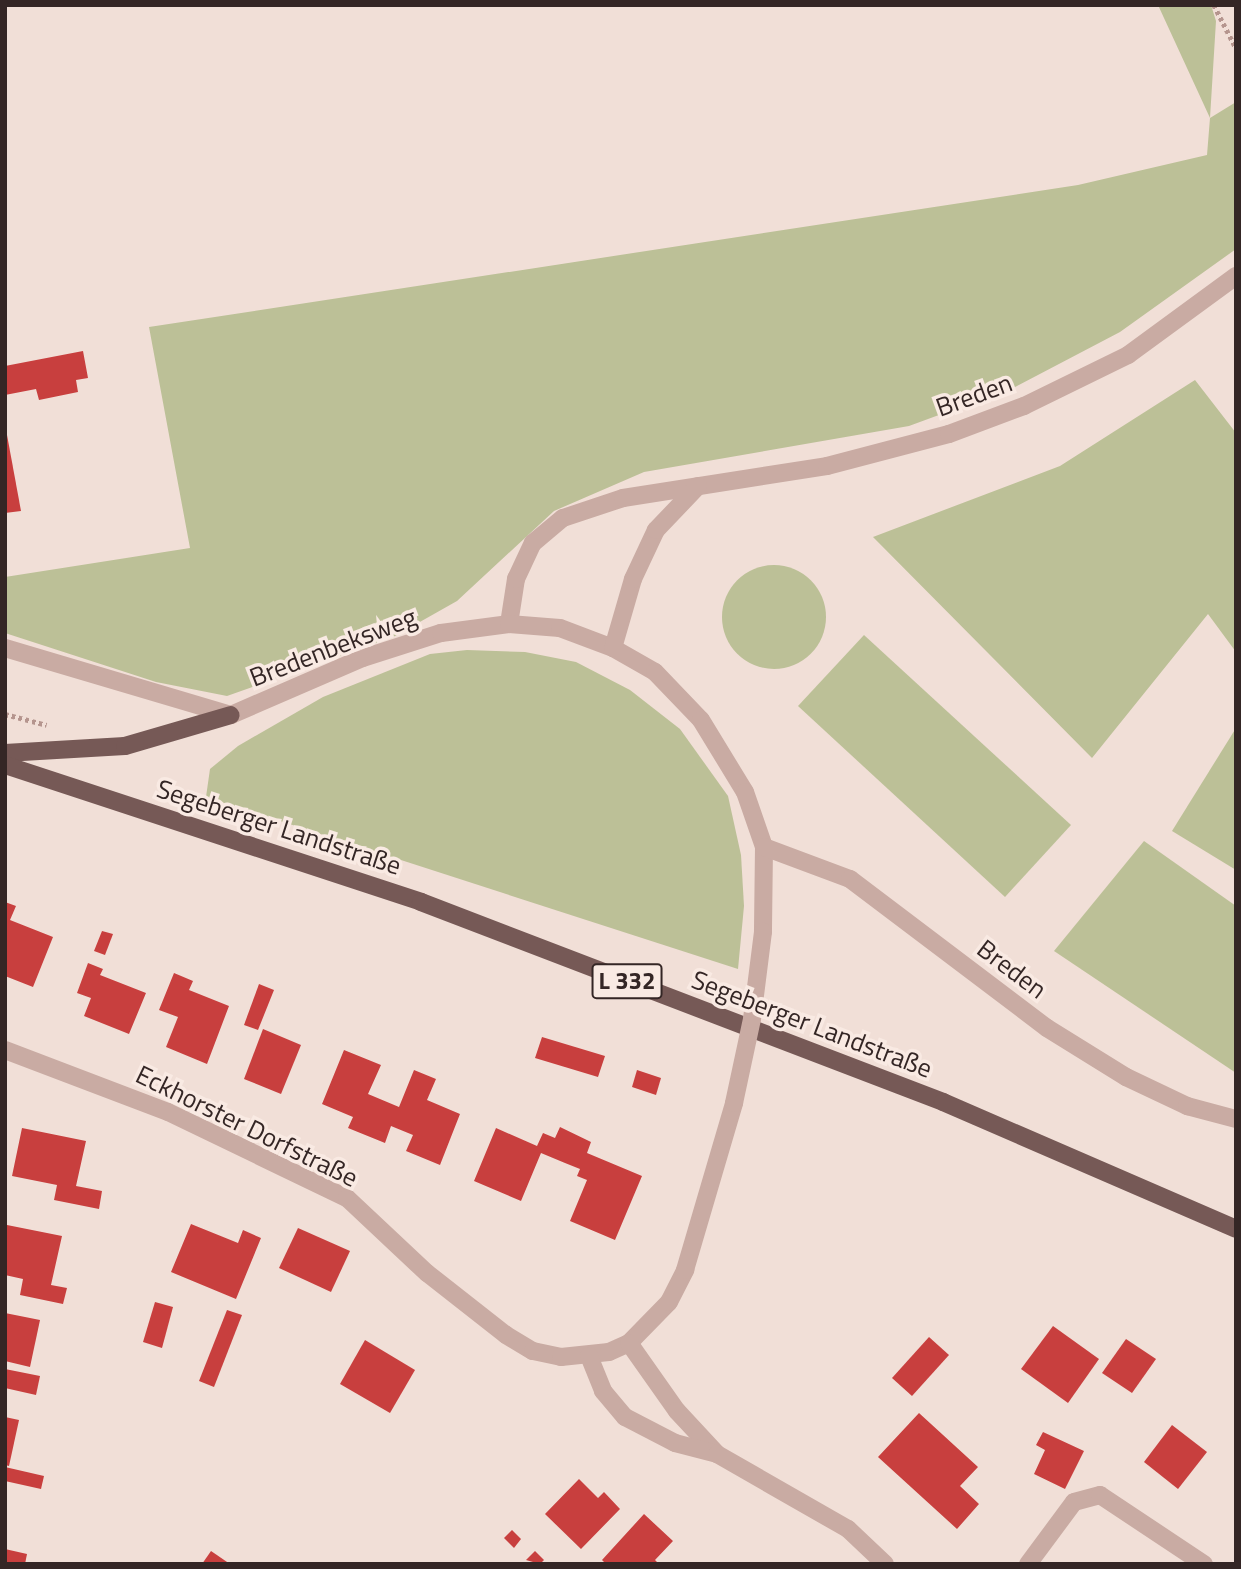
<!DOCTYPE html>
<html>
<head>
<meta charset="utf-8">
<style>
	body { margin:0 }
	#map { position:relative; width:1241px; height:1569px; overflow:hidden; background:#f1dfd7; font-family:"Titillium Web",sans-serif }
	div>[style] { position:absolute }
	.green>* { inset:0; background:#bcc097 }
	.round { border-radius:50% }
	.building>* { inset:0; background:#c83f3e }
	.path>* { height:4.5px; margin-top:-2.25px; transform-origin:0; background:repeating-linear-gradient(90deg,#b5958e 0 3.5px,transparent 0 7px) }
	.street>* { height:18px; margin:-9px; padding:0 9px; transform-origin:9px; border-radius:9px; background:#c9aba3 }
	.primary>* { height:18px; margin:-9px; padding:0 9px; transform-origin:9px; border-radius:9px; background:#765956 }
	.street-bridge>* { height:18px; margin:-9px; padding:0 9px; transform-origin:9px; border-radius:9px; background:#c9aba3 }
	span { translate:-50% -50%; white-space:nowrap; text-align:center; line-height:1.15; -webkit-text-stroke:7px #f9eae3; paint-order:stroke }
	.shield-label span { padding:2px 5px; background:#f9eae3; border:2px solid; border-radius:5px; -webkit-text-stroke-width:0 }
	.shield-label { font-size:24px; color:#342625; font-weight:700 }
	.street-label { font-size:26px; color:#342625 }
	.frame { position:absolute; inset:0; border:7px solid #342625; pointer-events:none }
</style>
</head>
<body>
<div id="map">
	<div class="green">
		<div style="clip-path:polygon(1158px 5px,1211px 5px,1216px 21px,1210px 118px,1236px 102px,1236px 249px,1120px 332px,1015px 387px,909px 426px,644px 472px,554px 511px,457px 601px,395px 636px,227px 696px,156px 682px,5px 633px,5px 577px,190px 548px,149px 327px,1078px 185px,1207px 155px,1210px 118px)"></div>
		<div style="clip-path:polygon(1195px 380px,1236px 433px,1236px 652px,1208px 614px,1092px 758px,873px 537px,1060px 466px)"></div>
		<div class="round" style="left:722px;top:565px;width:104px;height:104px"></div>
		<div style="clip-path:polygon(864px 635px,1071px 825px,1005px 897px,798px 706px)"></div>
		<div style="clip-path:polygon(467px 650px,525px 652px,576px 662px,630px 690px,680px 729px,728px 796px,741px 855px,744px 906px,738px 969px,206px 797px,210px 769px,238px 746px,323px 697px,430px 654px)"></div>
		<div style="clip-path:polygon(1236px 728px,1236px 870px,1172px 831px)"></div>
		<div style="clip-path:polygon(1144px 841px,1236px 906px,1236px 1073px,1054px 951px)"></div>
	</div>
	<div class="building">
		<div style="clip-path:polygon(83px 351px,88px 378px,76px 380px,78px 392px,39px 400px,36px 389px,5px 395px,5px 366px)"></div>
		<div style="clip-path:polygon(5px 424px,21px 511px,5px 513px)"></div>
		<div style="clip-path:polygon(5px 902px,16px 906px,10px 920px,53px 937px,33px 987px,5px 976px)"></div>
		<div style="clip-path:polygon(102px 931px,113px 934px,105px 955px,94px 951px)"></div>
		<div style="clip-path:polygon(88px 963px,103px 969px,100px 975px,146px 993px,129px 1034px,84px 1016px,91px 998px,77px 993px)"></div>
		<div style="clip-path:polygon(174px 973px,193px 981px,189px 990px,229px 1006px,207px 1064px,166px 1047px,178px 1017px,159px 1010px)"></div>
		<div style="clip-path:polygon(259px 984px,274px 990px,258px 1030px,244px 1025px)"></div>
		<div style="clip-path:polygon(263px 1029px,301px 1045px,281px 1094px,244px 1079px)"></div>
		<div style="clip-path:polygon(542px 1037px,605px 1056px,598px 1077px,535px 1058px)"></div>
		<div style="clip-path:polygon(344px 1050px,381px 1065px,368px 1094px,399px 1107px,414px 1070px,436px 1079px,427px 1100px,460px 1114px,440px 1165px,406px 1151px,413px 1135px,391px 1126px,385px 1143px,348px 1128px,353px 1117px,322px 1104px)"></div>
		<div style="clip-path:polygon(637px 1070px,661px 1078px,656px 1095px,632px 1087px)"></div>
		<div style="clip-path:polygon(560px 1127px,591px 1142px,587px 1153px,642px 1176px,615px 1240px,570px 1221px,587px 1180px,577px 1176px,580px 1169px,565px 1163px,541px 1153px,521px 1201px,474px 1181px,496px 1128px,537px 1146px,543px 1133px,555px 1138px)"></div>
		<div style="clip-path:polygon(22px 1128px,86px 1141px,76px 1186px,102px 1191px,99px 1209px,54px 1200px,57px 1185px,12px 1176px)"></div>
		<div style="clip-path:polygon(191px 1224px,238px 1243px,243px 1230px,261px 1238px,236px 1299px,171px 1272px)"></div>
		<div style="clip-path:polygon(7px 1225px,62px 1236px,51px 1285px,67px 1288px,63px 1304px,20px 1295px,23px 1279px,5px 1275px)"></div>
		<div style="clip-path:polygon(298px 1228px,350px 1251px,331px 1292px,279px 1268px)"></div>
		<div style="clip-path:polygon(155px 1302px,173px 1307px,162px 1348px,143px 1342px)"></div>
		<div style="clip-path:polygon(227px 1310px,242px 1315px,214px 1387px,199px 1381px)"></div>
		<div style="clip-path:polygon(5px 1313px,40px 1320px,30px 1367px,5px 1361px)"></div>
		<div style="clip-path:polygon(1053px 1326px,1099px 1359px,1068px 1403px,1021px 1369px)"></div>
		<div style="clip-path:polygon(929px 1337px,949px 1355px,912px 1396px,892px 1378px)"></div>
		<div style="clip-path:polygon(1126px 1339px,1156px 1359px,1132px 1393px,1102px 1373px)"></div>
		<div style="clip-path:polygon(365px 1340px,415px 1370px,390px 1413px,340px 1384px)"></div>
		<div style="clip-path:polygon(5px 1369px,40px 1376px,36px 1395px,5px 1388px)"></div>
		<div style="clip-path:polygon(919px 1413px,978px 1467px,960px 1486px,979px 1504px,957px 1529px,878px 1457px)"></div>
		<div style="clip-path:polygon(5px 1417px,19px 1420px,9px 1466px,5px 1465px)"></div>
		<div style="clip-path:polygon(1172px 1425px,1207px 1452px,1178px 1489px,1144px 1462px)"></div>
		<div style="clip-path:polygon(1043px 1432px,1084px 1451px,1065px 1489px,1034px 1474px,1045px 1450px,1036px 1445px)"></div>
		<div style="clip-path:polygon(5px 1467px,44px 1476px,41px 1489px,5px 1481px)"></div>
		<div style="clip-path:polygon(579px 1479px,598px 1498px,604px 1492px,620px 1509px,581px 1549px,545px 1514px)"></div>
		<div style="clip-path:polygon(644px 1514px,673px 1541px,655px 1560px,659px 1564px,606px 1564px,602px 1560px)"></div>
		<div style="clip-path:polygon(512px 1530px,521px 1539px,514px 1548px,504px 1538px)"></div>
		<div style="clip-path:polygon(5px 1549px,27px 1554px,25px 1564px,5px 1564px)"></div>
		<div style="clip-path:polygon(211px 1551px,230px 1564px,202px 1564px)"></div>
		<div style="clip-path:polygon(535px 1551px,544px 1560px,540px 1564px,526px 1560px)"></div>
	</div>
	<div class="path">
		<div style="left:1214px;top:5px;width:48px;rotate:62.9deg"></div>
		<div style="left:5px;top:714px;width:43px;rotate:14.7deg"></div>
	</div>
	<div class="street">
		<div style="left:509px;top:624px;width:46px;rotate:-81.2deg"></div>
		<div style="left:516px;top:579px;width:40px;rotate:-65deg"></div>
		<div style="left:533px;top:543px;width:39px;rotate:-40deg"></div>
		<div style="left:563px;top:518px;width:63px;rotate:-18.4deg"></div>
		<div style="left:623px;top:498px;width:206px;rotate:-8.9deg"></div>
		<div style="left:827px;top:466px;width:126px;rotate:-14.7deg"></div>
		<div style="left:949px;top:434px;width:80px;rotate:-20.5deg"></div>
		<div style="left:1024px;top:406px;width:116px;rotate:-26.1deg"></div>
		<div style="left:1128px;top:355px;width:134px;rotate:-36.2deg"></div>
		<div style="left:5px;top:648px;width:236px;rotate:16.5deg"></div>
		<div style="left:231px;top:715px;width:144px;rotate:-23.4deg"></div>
		<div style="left:363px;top:658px;width:82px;rotate:-17.8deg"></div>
		<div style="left:441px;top:633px;width:69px;rotate:-7.5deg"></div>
		<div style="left:509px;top:624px;width:51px;rotate:4.5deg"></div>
		<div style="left:560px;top:628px;width:57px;rotate:20.7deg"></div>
		<div style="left:613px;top:648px;width:48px;rotate:29.7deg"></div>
		<div style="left:655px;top:672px;width:66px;rotate:46.2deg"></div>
		<div style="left:701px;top:720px;width:84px;rotate:58.6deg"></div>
		<div style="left:745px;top:792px;width:58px;rotate:70.9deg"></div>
		<div style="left:764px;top:847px;width:85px;rotate:90.7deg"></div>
		<div style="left:613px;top:648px;width:72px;rotate:-73.8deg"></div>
		<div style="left:633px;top:579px;width:54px;rotate:-64.9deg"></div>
		<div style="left:656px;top:530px;width:61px;rotate:-46.3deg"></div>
		<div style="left:764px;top:847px;width:92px;rotate:20.4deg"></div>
		<div style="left:850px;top:879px;width:247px;rotate:37.1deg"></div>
		<div style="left:1047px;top:1028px;width:93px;rotate:31.8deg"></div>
		<div style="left:1126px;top:1077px;width:68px;rotate:25.4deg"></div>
		<div style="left:1187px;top:1106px;width:51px;rotate:14.9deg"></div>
		<div style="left:5px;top:1050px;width:174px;rotate:20.8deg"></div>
		<div style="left:168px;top:1112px;width:199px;rotate:25.7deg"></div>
		<div style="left:347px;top:1198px;width:110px;rotate:43.2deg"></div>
		<div style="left:427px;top:1273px;width:100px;rotate:38.1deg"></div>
		<div style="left:506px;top:1335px;width:31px;rotate:31deg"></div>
		<div style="left:533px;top:1351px;width:29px;rotate:12deg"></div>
		<div style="left:561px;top:1357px;width:48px;rotate:-5.9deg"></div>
		<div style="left:609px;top:1352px;width:22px;rotate:-24deg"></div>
		<div style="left:629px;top:1343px;width:57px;rotate:-45.7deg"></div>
		<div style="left:669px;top:1302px;width:36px;rotate:-63deg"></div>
		<div style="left:685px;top:1270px;width:174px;rotate:-73.6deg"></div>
		<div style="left:629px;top:1343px;width:83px;rotate:54.8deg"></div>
		<div style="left:677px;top:1411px;width:59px;rotate:47.1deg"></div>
		<div style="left:589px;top:1356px;width:38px;rotate:68deg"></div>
		<div style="left:603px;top:1391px;width:34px;rotate:50deg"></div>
		<div style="left:625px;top:1417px;width:56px;rotate:27.5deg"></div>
		<div style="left:675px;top:1443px;width:43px;rotate:14.7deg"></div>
		<div style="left:717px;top:1454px;width:151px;rotate:29.8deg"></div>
		<div style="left:848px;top:1529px;width:51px;rotate:43.4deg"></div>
		<div style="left:1028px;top:1564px;width:77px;rotate:-53.4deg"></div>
		<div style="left:1074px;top:1502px;width:27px;rotate:-15deg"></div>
		<div style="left:1100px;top:1495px;width:125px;rotate:33.6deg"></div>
	</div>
	<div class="primary">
		<div style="left:5px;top:753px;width:120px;rotate:-3.3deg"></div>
		<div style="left:125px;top:746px;width:110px;rotate:-16.3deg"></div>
		<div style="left:5px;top:765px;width:438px;rotate:18.2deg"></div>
		<div style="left:421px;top:902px;width:559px;rotate:20.96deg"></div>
		<div style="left:943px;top:1102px;width:319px;rotate:23.4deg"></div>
	</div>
	<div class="street-bridge">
		<div style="left:734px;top:1103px;width:86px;rotate:-77.9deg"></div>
		<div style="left:752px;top:1019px;width:88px;rotate:-82.8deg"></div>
	</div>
	<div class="shield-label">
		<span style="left:627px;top:981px">L 332</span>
	</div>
	<div class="street-label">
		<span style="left:974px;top:395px;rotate:-20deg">Breden</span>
		<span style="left:333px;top:647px;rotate:-21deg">Bredenbeksweg</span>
		<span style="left:279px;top:827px;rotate:18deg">Segeberger Landstraße</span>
		<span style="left:1012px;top:969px;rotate:37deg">Breden</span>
		<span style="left:812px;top:1024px;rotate:21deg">Segeberger Landstraße</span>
		<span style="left:247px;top:1126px;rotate:26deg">Eckhorster Dorfstraße</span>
	</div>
	<div class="frame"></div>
</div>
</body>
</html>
